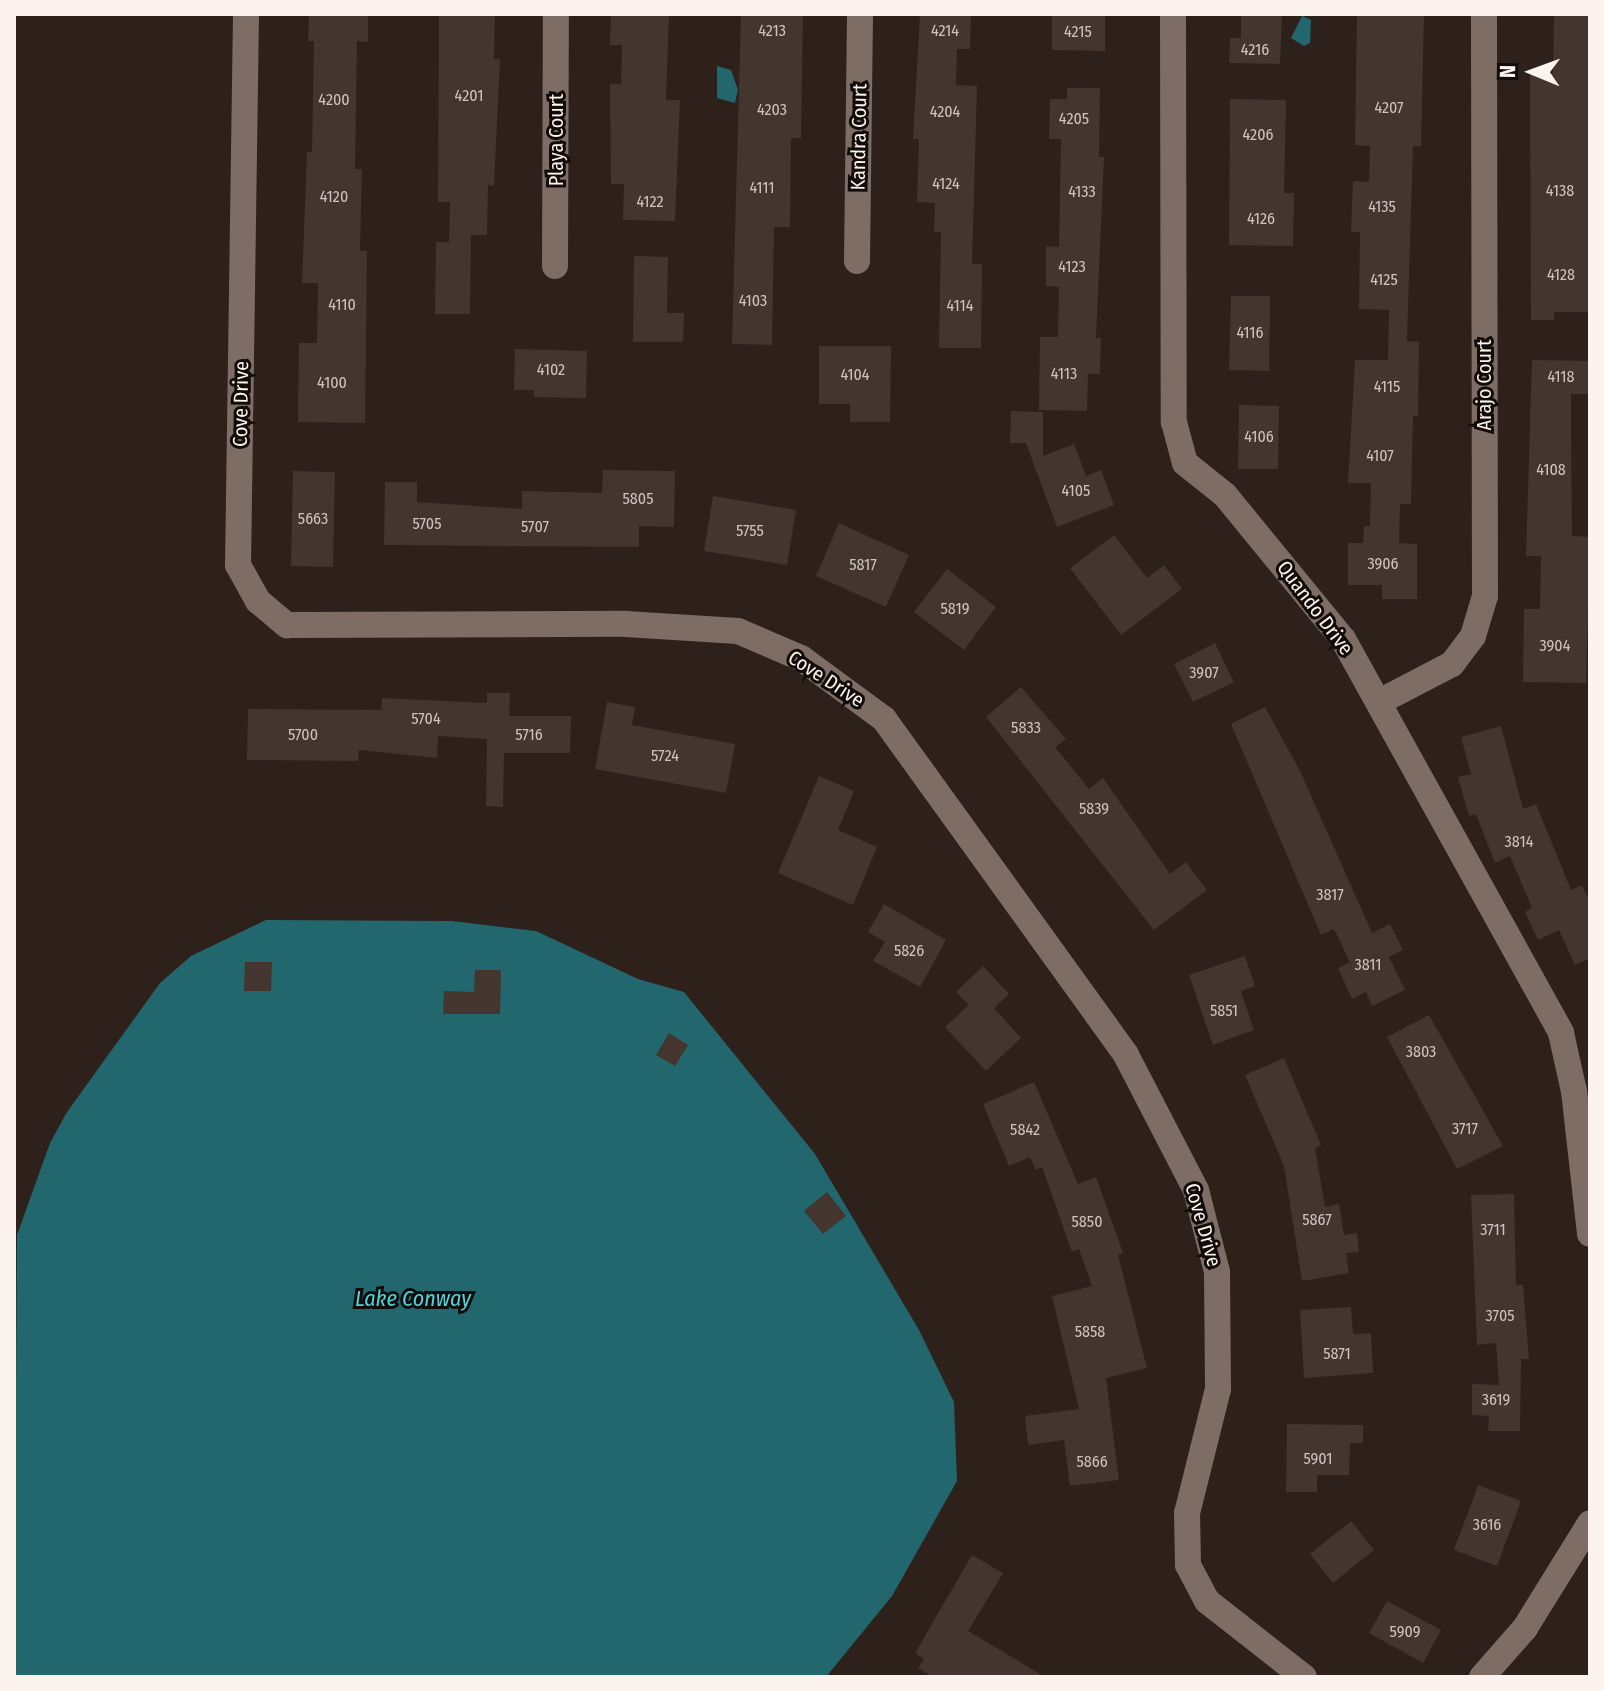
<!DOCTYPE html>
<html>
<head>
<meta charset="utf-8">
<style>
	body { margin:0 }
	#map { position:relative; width:1604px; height:1691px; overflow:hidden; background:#2e201a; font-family:"Fira Sans Condensed",sans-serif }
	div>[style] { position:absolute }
	.water>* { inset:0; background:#21676d }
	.building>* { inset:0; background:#44352e }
	.minor>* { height:26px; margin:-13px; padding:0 13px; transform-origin:13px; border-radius:13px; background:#7d6d65 }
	span { translate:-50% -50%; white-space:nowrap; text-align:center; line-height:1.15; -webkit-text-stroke:6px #110c09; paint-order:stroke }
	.number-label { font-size:16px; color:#cec4be }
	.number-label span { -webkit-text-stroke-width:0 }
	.street-label { font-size:20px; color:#fcf3ee }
	.water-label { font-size:22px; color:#4fd5e0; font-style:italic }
	.frame { position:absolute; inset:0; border:16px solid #fcf3ee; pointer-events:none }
	.north { position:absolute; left:1492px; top:32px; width:80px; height:80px; -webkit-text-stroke:6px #110c09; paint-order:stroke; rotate:271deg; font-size:22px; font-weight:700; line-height:32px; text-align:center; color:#fcf3ee }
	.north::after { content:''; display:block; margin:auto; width:28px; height:36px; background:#fcf3ee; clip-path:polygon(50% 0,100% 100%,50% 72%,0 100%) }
</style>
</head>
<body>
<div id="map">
	<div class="water">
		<div style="clip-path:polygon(1302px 16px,1311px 20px,1310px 43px,1304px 46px,1291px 38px)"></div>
		<div style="clip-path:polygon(717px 66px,731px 70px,738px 90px,735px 103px,717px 98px)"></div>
		<div style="clip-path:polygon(266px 920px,452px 921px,536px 931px,638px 979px,684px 992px,815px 1154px,919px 1330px,954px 1402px,957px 1481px,892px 1596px,826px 1677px,14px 1677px,17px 1235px,50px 1143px,67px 1112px,160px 983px,191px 956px)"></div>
	</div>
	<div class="building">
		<div style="clip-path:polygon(309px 14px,368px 14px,368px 42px,357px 41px,355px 169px,362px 169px,360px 251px,367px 251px,365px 423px,298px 422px,299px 343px,317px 343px,318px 283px,302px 283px,307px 152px,312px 152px,314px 41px,308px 41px)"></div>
		<div style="clip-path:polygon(439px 14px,495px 14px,494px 59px,500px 59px,494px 186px,488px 185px,487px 235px,471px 235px,470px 314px,435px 314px,436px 242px,449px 242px,450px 202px,438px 202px)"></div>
		<div style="clip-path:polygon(611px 14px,669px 14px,666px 100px,680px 100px,675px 221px,623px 220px,624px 184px,611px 184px,610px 84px,621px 84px,622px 45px,610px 45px)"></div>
		<div style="clip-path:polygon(741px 14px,803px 14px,801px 138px,791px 138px,790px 227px,774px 227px,772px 345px,732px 344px)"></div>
		<div style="clip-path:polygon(920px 14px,971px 14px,970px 49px,957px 49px,956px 85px,977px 86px,972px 264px,982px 264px,981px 348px,939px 348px,941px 232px,934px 232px,935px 203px,917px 202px,919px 139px,913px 139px)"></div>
		<div style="clip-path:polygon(1052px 14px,1105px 14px,1105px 51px,1052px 50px)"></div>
		<div style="clip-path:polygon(1241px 14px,1282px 14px,1280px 64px,1229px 63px,1230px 38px,1241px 38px)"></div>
		<div style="clip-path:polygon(1357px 14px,1424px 14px,1421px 146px,1413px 146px,1407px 341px,1419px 342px,1418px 416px,1413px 416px,1411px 504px,1400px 504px,1399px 543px,1417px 544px,1417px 599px,1382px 599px,1382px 585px,1348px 585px,1348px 543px,1363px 543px,1364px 526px,1370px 526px,1371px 483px,1348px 483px,1355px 360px,1388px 360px,1389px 310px,1359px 309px,1360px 232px,1351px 232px,1353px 181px,1369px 182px,1370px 146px,1355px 145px)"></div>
		<div style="clip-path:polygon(1554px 14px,1590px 14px,1590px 312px,1554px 312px,1554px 320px,1531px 320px,1530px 73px,1553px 73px)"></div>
		<div style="clip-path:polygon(1067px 88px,1100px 88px,1099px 157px,1104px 157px,1096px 338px,1101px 338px,1100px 374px,1088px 374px,1087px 411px,1039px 410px,1040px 337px,1058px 337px,1059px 287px,1046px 286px,1046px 246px,1059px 247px,1061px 139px,1049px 139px,1050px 99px,1067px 99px)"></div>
		<div style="clip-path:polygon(1230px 99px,1286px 100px,1284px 193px,1294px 193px,1293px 246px,1229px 245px)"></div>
		<div style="clip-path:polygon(634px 256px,668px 257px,667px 313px,684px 313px,683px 342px,633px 342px)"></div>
		<div style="clip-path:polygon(1231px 296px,1270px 296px,1269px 371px,1229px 370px)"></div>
		<div style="clip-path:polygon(819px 346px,891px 346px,890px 422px,850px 422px,850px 404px,819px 404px)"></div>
		<div style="clip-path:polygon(515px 349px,587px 351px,586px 398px,534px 397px,534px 390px,514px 390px)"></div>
		<div style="clip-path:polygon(1532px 360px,1590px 361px,1590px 394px,1571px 394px,1571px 431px,1572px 536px,1590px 537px,1586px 683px,1523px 682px,1524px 609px,1540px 609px,1541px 556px,1526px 556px)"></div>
		<div style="clip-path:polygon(1239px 405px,1279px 406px,1278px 469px,1238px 469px)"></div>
		<div style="clip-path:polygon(1011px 411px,1043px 412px,1043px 456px,1074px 444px,1086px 476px,1101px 470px,1114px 505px,1057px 527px,1026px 443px,1010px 443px)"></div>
		<div style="clip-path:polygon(603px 470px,675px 471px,674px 527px,639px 526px,639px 547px,384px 545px,385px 482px,417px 482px,417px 502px,522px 509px,522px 491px,602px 493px)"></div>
		<div style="clip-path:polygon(293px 471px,335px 472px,333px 567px,291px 566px)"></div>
		<div style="clip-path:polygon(713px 496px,796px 510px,787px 565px,704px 551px)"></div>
		<div style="clip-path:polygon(839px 523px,909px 555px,886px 607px,816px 576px)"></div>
		<div style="clip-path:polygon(1114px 535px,1147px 578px,1164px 565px,1182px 589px,1121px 635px,1070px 568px)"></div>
		<div style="clip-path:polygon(947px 569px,996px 607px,964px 650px,914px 612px)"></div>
		<div style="clip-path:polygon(1215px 643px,1234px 682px,1193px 702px,1174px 664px)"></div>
		<div style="clip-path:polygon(1021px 687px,1066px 739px,1055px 747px,1089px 789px,1103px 778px,1170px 874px,1186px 862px,1207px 890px,1154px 930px,986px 717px)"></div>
		<div style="clip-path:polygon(487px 693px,510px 693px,509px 716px,571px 716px,570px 753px,504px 753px,503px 807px,486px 806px,487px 739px,438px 736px,437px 758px,359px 750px,358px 761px,247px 760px,248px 709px,381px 710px,382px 698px,487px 703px)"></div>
		<div style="clip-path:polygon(607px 702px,635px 707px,632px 725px,735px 744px,726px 793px,595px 769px)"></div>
		<div style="clip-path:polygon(1265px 707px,1300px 771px,1372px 933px,1390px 924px,1403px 950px,1389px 957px,1405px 990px,1372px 1006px,1366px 992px,1352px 999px,1338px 968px,1350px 962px,1334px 929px,1321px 935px,1231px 724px)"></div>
		<div style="clip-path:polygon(1501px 726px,1523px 809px,1536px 804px,1571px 890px,1582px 885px,1590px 903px,1590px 958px,1575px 965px,1559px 930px,1538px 940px,1525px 912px,1532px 908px,1510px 856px,1495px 863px,1476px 814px,1469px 816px,1458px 777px,1471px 774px,1461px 737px)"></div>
		<div style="clip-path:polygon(819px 776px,854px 791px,838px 830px,877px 847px,853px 905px,778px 873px)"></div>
		<div style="clip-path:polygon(884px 904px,946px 940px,920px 987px,873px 961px,885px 942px,868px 932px)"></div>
		<div style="clip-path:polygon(1245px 956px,1255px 986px,1241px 991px,1254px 1030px,1213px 1045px,1189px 975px)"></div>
		<div style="clip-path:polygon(245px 962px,272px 962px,271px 991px,244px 991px)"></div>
		<div style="clip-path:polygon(983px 966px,1009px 994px,994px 1008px,1021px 1038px,986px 1071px,945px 1027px,969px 1005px,956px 992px)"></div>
		<div style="clip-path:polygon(475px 970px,501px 970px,500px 1014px,443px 1014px,444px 991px,474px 992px)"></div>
		<div style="clip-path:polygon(1429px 1015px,1503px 1146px,1457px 1169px,1387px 1037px)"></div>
		<div style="clip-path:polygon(669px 1033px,688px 1045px,675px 1066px,656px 1055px)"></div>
		<div style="clip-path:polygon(1284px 1058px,1321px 1145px,1315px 1148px,1325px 1207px,1339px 1204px,1344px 1235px,1357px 1233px,1359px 1252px,1346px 1253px,1349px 1273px,1302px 1281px,1284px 1166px,1245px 1075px)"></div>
		<div style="clip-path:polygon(1034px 1082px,1078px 1184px,1096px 1177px,1123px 1253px,1118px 1255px,1147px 1368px,1106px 1378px,1119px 1480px,1070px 1486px,1064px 1440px,1028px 1445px,1025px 1416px,1079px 1409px,1052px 1296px,1092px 1286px,1079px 1249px,1072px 1252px,1042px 1167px,1036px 1170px,1030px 1157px,1009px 1166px,983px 1104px)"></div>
		<div style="clip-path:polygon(827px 1192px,846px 1216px,823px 1234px,804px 1211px)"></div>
		<div style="clip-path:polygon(1514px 1194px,1516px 1285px,1523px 1285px,1529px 1359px,1521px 1359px,1520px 1431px,1488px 1431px,1489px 1416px,1472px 1415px,1472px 1384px,1499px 1385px,1496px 1343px,1477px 1345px,1471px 1195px)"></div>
		<div style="clip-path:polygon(1351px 1307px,1353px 1334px,1371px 1333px,1373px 1373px,1304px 1378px,1300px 1310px)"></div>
		<div style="clip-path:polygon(1287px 1424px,1363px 1425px,1363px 1443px,1350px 1443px,1349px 1475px,1317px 1475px,1317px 1492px,1286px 1492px)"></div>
		<div style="clip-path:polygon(1478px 1485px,1521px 1501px,1497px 1566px,1454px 1550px)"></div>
		<div style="clip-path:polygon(1351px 1521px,1374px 1550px,1333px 1583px,1310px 1554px)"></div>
		<div style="clip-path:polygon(972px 1555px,1003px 1573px,968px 1631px,1045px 1677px,933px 1677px,918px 1668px,924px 1659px,915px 1653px)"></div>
		<div style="clip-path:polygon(1387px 1601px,1441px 1630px,1423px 1663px,1369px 1633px)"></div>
	</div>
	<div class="minor">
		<div style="left:246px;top:14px;width:551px;rotate:90.83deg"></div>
		<div style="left:238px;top:565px;width:41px;rotate:60.9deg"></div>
		<div style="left:258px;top:601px;width:38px;rotate:40deg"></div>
		<div style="left:287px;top:625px;width:339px;rotate:-0.2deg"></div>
		<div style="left:626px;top:624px;width:112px;rotate:3.6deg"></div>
		<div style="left:738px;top:631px;width:69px;rotate:23.2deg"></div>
		<div style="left:801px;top:658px;width:103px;rotate:36.3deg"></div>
		<div style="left:884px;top:719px;width:414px;rotate:54.2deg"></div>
		<div style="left:1126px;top:1055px;width:152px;rotate:62.6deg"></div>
		<div style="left:1196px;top:1190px;width:85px;rotate:75.6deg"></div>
		<div style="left:1217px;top:1272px;width:117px;rotate:89.5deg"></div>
		<div style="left:1218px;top:1389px;width:128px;rotate:104deg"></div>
		<div style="left:1187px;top:1513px;width:52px;rotate:88.9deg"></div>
		<div style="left:1188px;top:1565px;width:41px;rotate:62.2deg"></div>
		<div style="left:1207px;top:1601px;width:123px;rotate:38.1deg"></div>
		<div style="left:1173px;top:14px;width:408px;rotate:89.9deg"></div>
		<div style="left:1174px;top:422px;width:42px;rotate:75deg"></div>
		<div style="left:1185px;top:463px;width:51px;rotate:38.7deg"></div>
		<div style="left:1225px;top:495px;width:186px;rotate:50.7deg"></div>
		<div style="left:1343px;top:639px;width:450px;rotate:61deg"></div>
		<div style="left:1561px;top:1033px;width:59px;rotate:77.4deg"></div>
		<div style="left:1574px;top:1091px;width:144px;rotate:83.6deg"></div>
		<div style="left:857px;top:261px;width:247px;rotate:-89.3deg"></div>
		<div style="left:555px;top:266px;width:252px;rotate:-89.8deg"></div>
		<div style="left:1379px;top:702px;width:82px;rotate:-27.5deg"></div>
		<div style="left:1452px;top:664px;width:35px;rotate:-53deg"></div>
		<div style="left:1473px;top:636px;width:42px;rotate:-73.3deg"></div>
		<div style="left:1485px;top:596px;width:582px;rotate:-90.1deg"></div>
		<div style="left:1482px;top:1677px;width:65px;rotate:-48.7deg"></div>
		<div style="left:1525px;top:1628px;width:123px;rotate:-58.2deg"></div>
	</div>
	<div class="number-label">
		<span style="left:772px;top:31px">4213</span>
		<span style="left:945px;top:31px">4214</span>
		<span style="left:1078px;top:32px">4215</span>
		<span style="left:1255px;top:50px">4216</span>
		<span style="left:469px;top:96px">4201</span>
		<span style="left:334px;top:100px">4200</span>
		<span style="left:1389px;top:108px">4207</span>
		<span style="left:772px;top:110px">4203</span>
		<span style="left:945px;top:112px">4204</span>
		<span style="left:1074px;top:119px">4205</span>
		<span style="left:1258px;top:135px">4206</span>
		<span style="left:946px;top:184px">4124</span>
		<span style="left:762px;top:188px">4111</span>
		<span style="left:1560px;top:191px">4138</span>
		<span style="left:1082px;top:192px">4133</span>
		<span style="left:334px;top:197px">4120</span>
		<span style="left:650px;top:202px">4122</span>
		<span style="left:1382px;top:207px">4135</span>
		<span style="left:1261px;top:219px">4126</span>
		<span style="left:1072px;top:267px">4123</span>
		<span style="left:1561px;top:275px">4128</span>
		<span style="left:1384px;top:280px">4125</span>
		<span style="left:753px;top:301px">4103</span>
		<span style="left:342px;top:305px">4110</span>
		<span style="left:960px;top:306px">4114</span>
		<span style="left:1250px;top:333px">4116</span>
		<span style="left:551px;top:370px">4102</span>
		<span style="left:1064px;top:374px">4113</span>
		<span style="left:855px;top:375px">4104</span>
		<span style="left:1561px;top:377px">4118</span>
		<span style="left:332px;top:383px">4100</span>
		<span style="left:1387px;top:387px">4115</span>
		<span style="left:1259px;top:437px">4106</span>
		<span style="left:1380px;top:456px">4107</span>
		<span style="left:1551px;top:470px">4108</span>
		<span style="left:1076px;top:491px">4105</span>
		<span style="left:638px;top:499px">5805</span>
		<span style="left:313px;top:519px">5663</span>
		<span style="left:427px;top:524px">5705</span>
		<span style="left:535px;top:527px">5707</span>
		<span style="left:750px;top:531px">5755</span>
		<span style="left:1383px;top:564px">3906</span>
		<span style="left:863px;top:565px">5817</span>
		<span style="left:955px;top:609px">5819</span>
		<span style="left:1555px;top:646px">3904</span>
		<span style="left:1204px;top:673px">3907</span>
		<span style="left:426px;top:719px">5704</span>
		<span style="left:1026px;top:728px">5833</span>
		<span style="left:303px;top:735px">5700</span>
		<span style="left:529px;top:735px">5716</span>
		<span style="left:665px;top:756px">5724</span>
		<span style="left:1094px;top:809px">5839</span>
		<span style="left:1519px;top:842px">3814</span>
		<span style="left:1330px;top:895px">3817</span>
		<span style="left:909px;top:951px">5826</span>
		<span style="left:1368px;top:965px">3811</span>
		<span style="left:1224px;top:1011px">5851</span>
		<span style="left:1421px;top:1052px">3803</span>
		<span style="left:1465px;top:1129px">3717</span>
		<span style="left:1025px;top:1130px">5842</span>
		<span style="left:1317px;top:1220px">5867</span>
		<span style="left:1087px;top:1222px">5850</span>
		<span style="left:1493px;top:1230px">3711</span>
		<span style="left:1500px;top:1316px">3705</span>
		<span style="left:1090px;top:1332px">5858</span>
		<span style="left:1337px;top:1354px">5871</span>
		<span style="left:1496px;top:1400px">3619</span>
		<span style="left:1318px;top:1459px">5901</span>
		<span style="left:1092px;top:1462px">5866</span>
		<span style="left:1487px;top:1525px">3616</span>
		<span style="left:1405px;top:1632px">5909</span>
	</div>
	<div class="street-label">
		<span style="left:859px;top:137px;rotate:-89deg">Kandra Court</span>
		<span style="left:556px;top:140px;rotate:-90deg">Playa Court</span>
		<span style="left:1484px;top:385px;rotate:-90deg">Arajo Court</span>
		<span style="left:241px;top:404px;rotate:-89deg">Cove Drive</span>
		<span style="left:1315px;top:608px;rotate:53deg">Quando Drive</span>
		<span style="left:826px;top:679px;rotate:33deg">Cove Drive</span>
		<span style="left:1203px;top:1225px;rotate:74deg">Cove Drive</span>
	</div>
	<div class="water-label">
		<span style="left:413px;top:1299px">Lake Conway</span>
	</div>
	<div class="frame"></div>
	<div class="north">N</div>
</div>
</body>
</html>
